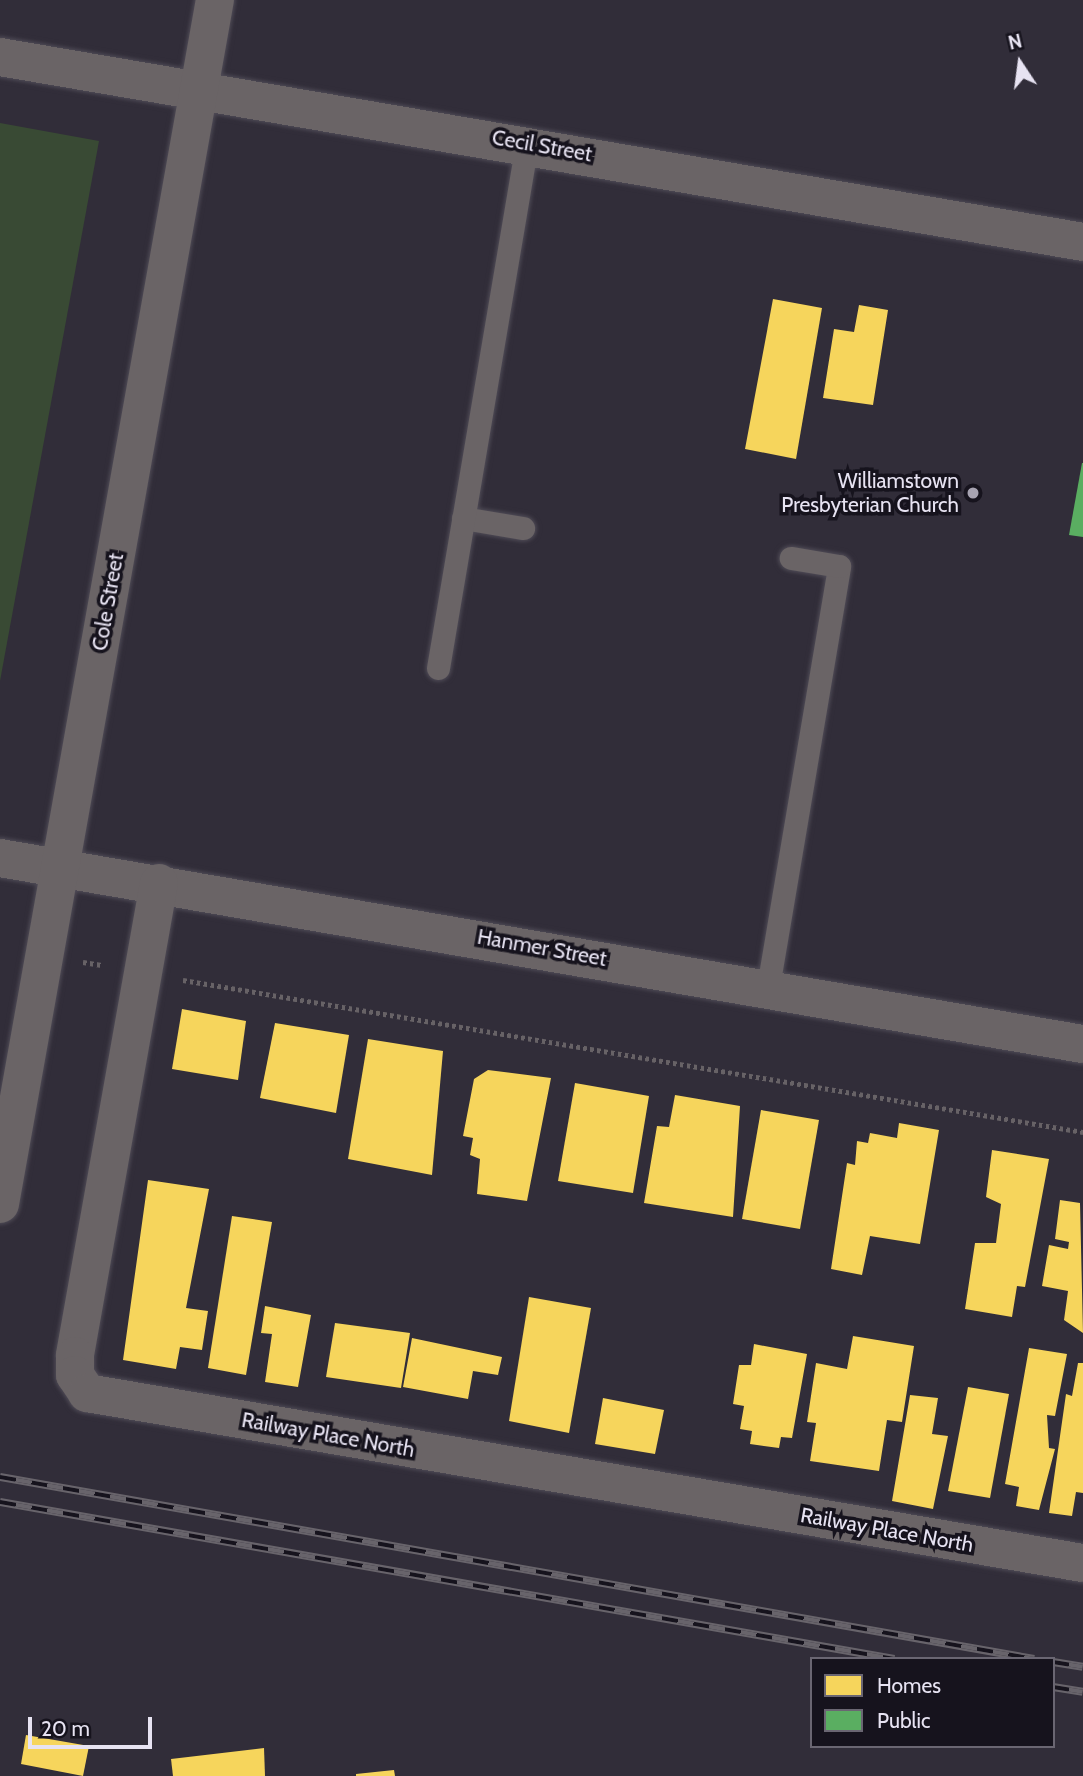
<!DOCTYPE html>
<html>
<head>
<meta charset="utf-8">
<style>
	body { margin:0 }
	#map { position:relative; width:1083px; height:1776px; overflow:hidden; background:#312d39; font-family:Cabin,sans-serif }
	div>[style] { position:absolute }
	.green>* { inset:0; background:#394a34 }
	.homes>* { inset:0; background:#f6d55c }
	.public>* { inset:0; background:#5aae61 }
	.path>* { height:4.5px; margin-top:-2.25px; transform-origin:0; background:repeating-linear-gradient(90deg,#676266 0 3.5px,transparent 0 7px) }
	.roads { filter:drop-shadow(0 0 2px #4f4b56) drop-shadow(0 0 2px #4f4b56) }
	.service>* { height:23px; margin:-11.5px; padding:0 11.5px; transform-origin:11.5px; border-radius:11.5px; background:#6a6466 }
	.minor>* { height:38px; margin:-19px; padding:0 19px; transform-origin:19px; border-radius:19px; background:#6a6466 }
	.rail>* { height:8px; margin-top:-4px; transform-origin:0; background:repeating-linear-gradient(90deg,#16131d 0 16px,#68646b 0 32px); box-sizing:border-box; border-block:2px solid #68646b }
	.dots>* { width:19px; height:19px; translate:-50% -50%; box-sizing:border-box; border:4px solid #16131d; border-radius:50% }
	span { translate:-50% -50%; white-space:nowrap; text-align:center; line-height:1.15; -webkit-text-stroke:7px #16131d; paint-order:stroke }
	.street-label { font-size:21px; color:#e7e3f2 }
	.poi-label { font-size:21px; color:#e7e3f2 }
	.right { translate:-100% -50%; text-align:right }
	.legend { position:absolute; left:810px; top:1657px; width:245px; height:91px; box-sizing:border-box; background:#16131d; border:2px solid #6a6672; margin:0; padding:9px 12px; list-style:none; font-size:21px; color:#e7e3f2 }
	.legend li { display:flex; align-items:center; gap:14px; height:35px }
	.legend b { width:35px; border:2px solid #6a6672 }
	.north { position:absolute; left:985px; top:28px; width:70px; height:70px; -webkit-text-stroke:5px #16131d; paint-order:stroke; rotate:347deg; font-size:19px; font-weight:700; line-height:28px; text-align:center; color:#e7e3f2 }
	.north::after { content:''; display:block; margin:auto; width:24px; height:32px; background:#e7e3f2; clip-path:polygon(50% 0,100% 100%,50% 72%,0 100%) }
	.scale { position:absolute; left:28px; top:1717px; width:124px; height:32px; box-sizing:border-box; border:4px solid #e7e3f2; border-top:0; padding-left:9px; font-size:21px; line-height:24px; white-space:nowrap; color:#e7e3f2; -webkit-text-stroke:5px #16131d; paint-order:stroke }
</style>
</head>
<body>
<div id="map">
	<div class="green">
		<div style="clip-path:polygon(0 123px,99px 141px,0 681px)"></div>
	</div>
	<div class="homes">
		<div style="clip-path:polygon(773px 299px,822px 308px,796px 459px,745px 449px)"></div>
		<div style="clip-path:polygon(859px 305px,888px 310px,873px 405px,823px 398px,834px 329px,854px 332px)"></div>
		<div style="clip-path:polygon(182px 1009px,246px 1021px,238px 1080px,172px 1069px)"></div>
		<div style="clip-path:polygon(275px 1023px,349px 1035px,336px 1113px,260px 1098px)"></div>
		<div style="clip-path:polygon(368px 1039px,443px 1051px,432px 1175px,348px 1159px)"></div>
		<div style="clip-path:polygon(488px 1070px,551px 1078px,527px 1201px,477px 1194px,480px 1159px,470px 1155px,473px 1138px,463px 1136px,474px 1079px)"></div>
		<div style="clip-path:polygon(575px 1083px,649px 1096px,633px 1193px,558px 1181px)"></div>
		<div style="clip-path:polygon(675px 1095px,740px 1106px,733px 1217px,644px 1203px,657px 1126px,669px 1127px)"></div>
		<div style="clip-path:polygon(761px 1110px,819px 1120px,800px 1229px,742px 1219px)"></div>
		<div style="clip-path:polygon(899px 1123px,939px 1130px,920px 1244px,870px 1236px,862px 1275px,831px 1269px,847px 1163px,855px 1165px,857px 1141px,868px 1143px,870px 1133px,897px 1138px)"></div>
		<div style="clip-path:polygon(992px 1150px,1049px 1159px,1025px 1287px,1017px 1286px,1012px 1317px,965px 1309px,975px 1243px,996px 1243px,1001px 1204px,986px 1197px)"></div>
		<div style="clip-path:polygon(148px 1180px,209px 1189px,186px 1308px,208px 1311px,202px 1350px,180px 1347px,176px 1369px,123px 1360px)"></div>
		<div style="clip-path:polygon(1060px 1200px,1080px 1203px,1083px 1333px,1064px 1320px,1068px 1291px,1042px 1286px,1049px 1245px,1068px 1249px,1069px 1242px,1055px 1239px)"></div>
		<div style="clip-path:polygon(232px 1216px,272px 1222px,246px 1375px,208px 1368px)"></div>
		<div style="clip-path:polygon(529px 1297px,591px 1308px,569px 1433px,509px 1421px)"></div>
		<div style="clip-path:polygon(265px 1306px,311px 1315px,298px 1387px,265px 1382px,272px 1334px,261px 1333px)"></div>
		<div style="clip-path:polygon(335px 1323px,410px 1333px,401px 1388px,326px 1377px)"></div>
		<div style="clip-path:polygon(853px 1336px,914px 1346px,902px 1422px,887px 1420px,879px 1471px,810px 1461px,816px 1423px,807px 1422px,816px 1363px,847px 1369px)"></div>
		<div style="clip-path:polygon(412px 1338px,502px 1357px,498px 1375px,473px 1371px,468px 1399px,403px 1387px)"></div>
		<div style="clip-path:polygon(754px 1344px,807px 1354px,792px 1438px,781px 1437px,779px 1448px,750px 1444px,752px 1431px,740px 1429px,744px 1406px,733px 1404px,739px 1365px,751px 1365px)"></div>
		<div style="clip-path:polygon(1029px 1348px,1067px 1354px,1055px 1416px,1047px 1415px,1049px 1448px,1055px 1449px,1039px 1510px,1016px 1506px,1019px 1487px,1005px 1484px)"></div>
		<div style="clip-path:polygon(1078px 1363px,1083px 1363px,1083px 1493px,1076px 1492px,1072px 1516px,1049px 1513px,1066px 1394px,1072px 1396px)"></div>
		<div style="clip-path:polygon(968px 1387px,1009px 1394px,990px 1498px,948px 1491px)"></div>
		<div style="clip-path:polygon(910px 1395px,938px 1398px,932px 1434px,948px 1436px,933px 1509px,892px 1501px)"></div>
		<div style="clip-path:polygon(603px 1398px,664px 1410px,655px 1454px,595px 1444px)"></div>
		<div style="clip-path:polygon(26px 1735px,89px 1746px,83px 1776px,21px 1764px)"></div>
		<div style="clip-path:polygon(264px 1748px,265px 1776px,173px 1776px,171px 1759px)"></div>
		<div style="clip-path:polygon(394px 1770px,395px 1776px,356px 1776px,356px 1774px)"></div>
	</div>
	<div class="public">
		<div style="clip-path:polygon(1082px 463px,1083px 463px,1083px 537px,1069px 535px)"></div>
	</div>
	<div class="path">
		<div style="left:83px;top:962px;width:19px;rotate:9deg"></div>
		<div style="left:183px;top:980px;width:913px;rotate:9.59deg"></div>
	</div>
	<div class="roads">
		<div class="service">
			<div style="left:463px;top:518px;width:61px;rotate:9.5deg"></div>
			<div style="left:438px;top:668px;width:532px;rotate:-80.38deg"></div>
			<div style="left:768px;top:987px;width:427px;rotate:-80.4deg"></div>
			<div style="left:839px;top:566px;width:49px;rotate:-170.5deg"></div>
		</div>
		<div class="minor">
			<div style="left:0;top:57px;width:1099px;rotate:9.69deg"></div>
			<div style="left:0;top:858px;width:1099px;rotate:9.75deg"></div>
			<div style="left:159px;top:883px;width:480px;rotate:100.1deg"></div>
			<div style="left:75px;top:1356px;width:19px;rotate:90deg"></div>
			<div style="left:75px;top:1375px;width:22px;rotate:56deg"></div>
			<div style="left:87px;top:1393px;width:1010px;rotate:9.69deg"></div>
			<div style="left:0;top:1204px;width:1223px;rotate:-79.88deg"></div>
		</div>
	</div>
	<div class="rail">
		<div style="left:0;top:1477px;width:1050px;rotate:9.98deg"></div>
		<div style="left:0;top:1502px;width:908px;rotate:9.96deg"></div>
		<div style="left:1053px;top:1662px;width:30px;rotate:9deg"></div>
		<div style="left:1053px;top:1687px;width:30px;rotate:9deg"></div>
	</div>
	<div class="dots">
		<div style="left:973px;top:493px;background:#a7a3b1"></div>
	</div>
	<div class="street-label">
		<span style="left:542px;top:146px;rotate:10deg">Cecil Street</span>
		<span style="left:108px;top:602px;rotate:-80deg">Cole Street</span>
		<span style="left:542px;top:948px;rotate:10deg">Hanmer Street</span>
		<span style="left:328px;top:1435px;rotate:10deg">Railway Place North</span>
		<span style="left:887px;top:1530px;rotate:10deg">Railway Place North</span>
	</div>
	<div class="poi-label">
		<span class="right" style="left:959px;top:493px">Williamstown<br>Presbyterian Church</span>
	</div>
	<ul class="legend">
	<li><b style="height:19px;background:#f6d55c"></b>Homes</li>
	<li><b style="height:19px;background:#5aae61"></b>Public</li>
	</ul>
	<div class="north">N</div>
	<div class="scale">20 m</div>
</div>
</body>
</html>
